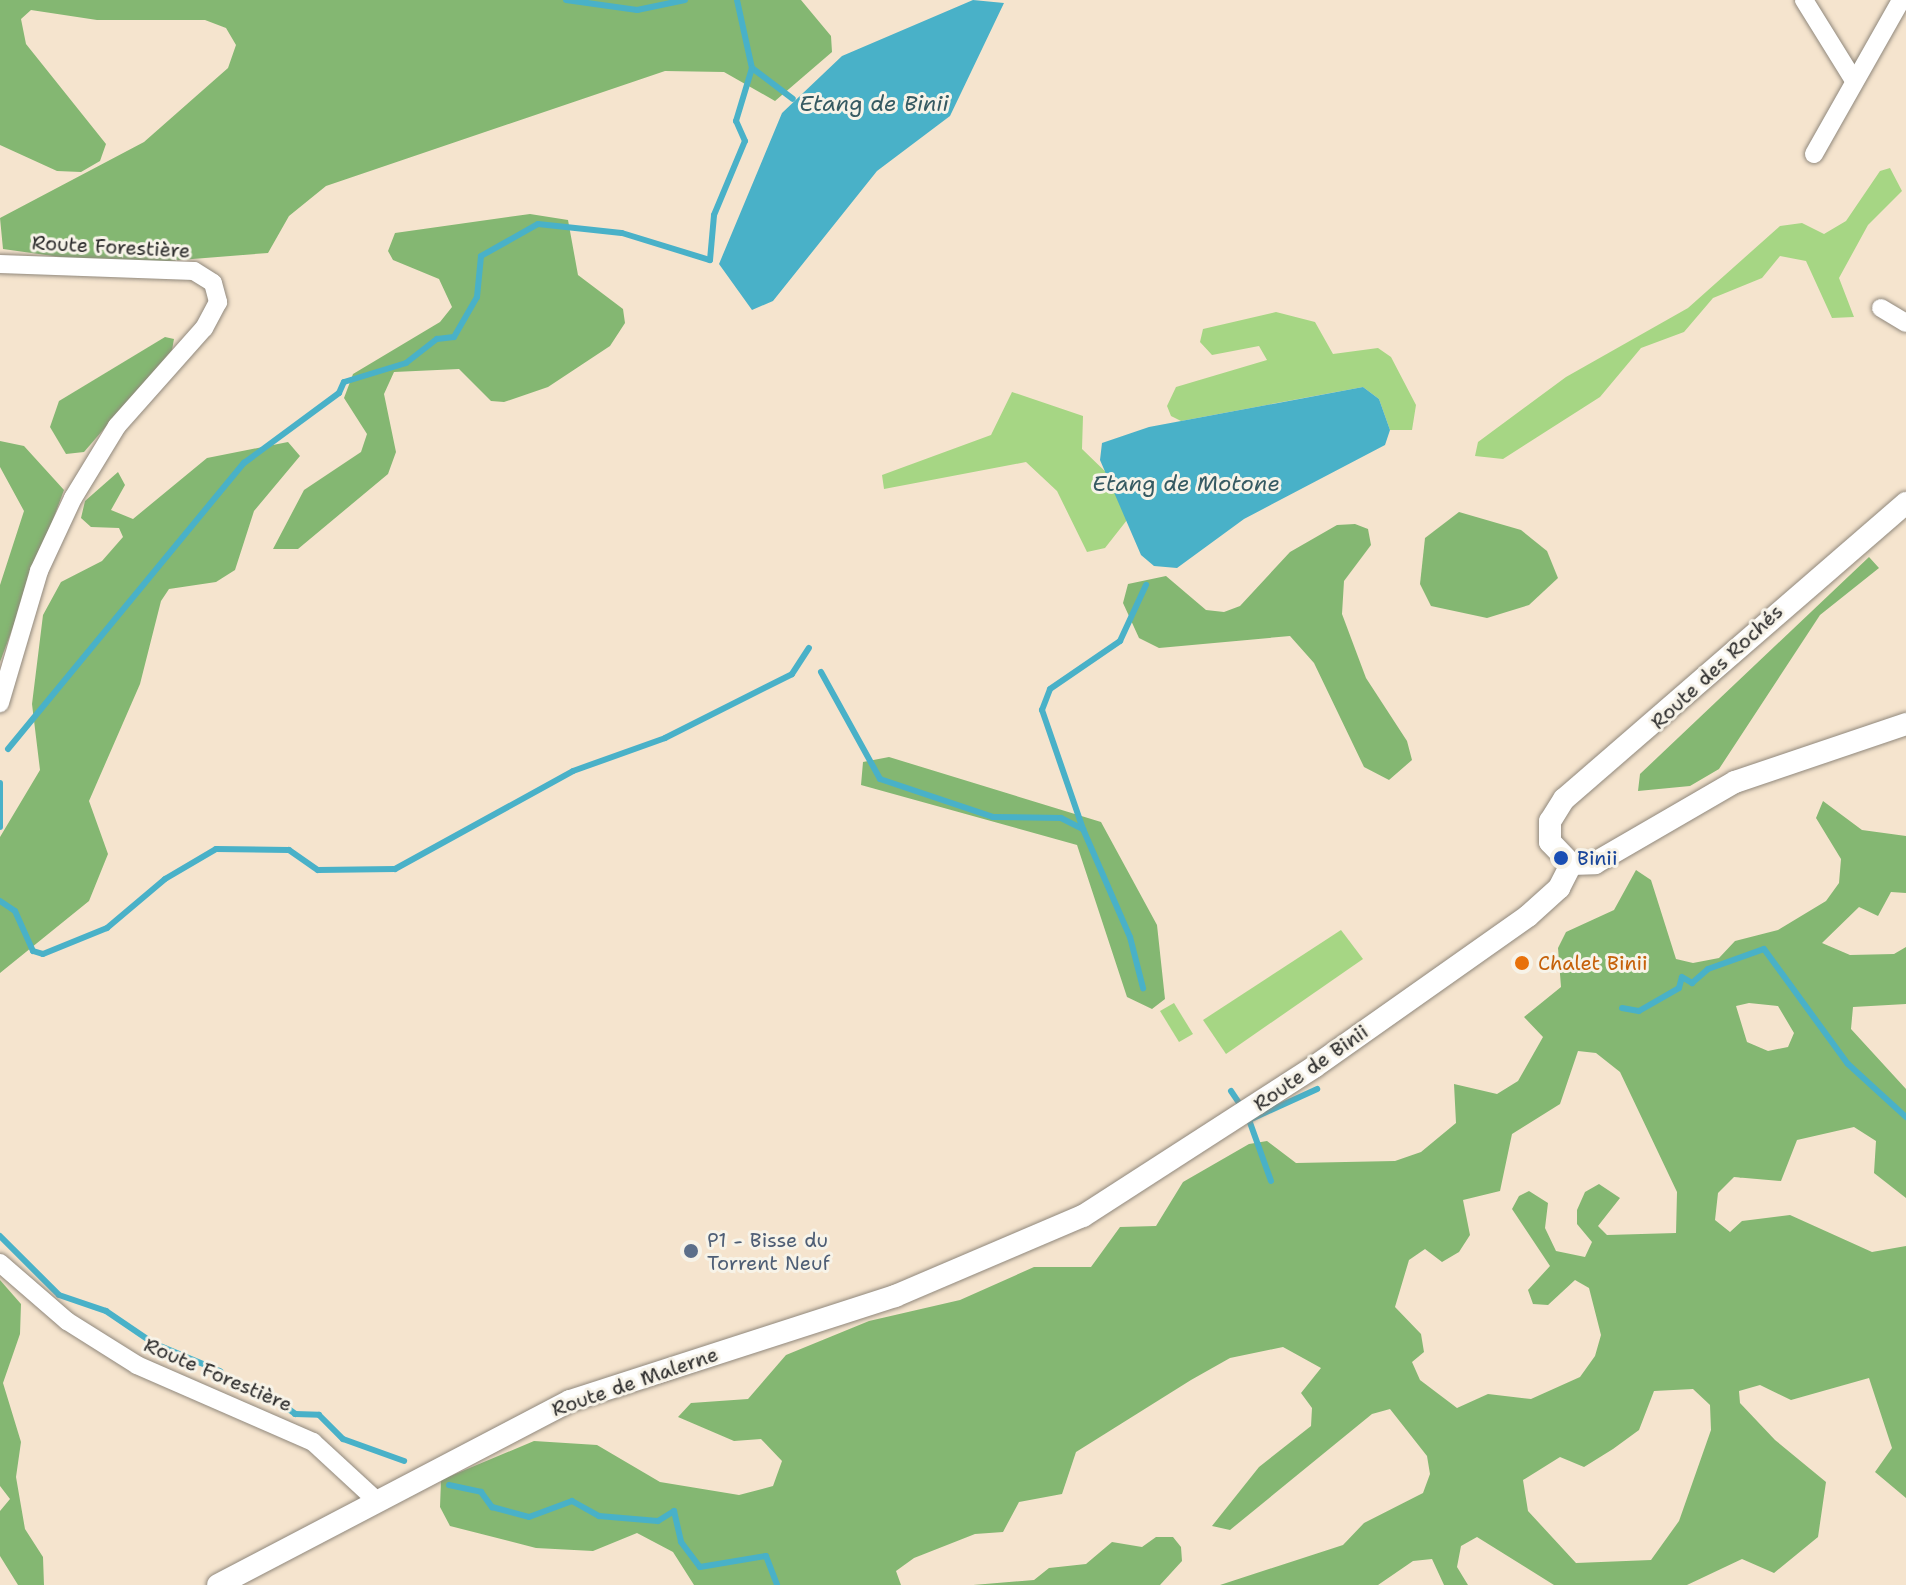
<!DOCTYPE html>
<html>
<head>
<meta charset="utf-8">
<style>
	body { margin:0 }
	#map { position:relative; width:1906px; height:1585px; overflow:hidden; background:#f5e4ce; font-family:"Shantell Sans",sans-serif }
	div>[style] { position:absolute }
	.green>* { inset:0; background:#a6d684 }
	.forest>* { inset:0; background:#84b772 }
	.water>* { inset:0; background:#49b1c8 }
	.stream>* { height:6px; margin:-3px; padding:0 3px; transform-origin:3px; border-radius:3px; background:#49b1c8 }
	.roads { filter:drop-shadow(0 0 2px #90887c) drop-shadow(0 0 2px #90887c) }
	.minor>* { height:18px; margin:-9px; padding:0 9px; transform-origin:9px; border-radius:9px; background:#fff }
	.tertiary>* { height:22px; margin:-11px; padding:0 11px; transform-origin:11px; border-radius:11px; background:#fff }
	.dots>* { width:22px; height:22px; translate:-50% -50%; box-sizing:border-box; border:4px solid #f7f3e8; border-radius:50% }
	span { translate:-50% -50%; white-space:nowrap; text-align:center; line-height:1.15; -webkit-text-stroke:6px #f7f3e8; paint-order:stroke }
	.street-label { font-size:20px; color:#2b2b2b }
	.transit-label { font-size:20px; color:#164399 }
	.left { translate:0 -50%; text-align:left }
	.food-label { font-size:20px; color:#c56008 }
	.service-label { font-size:20px; color:#4e5e75 }
	.water-label { font-size:22px; color:#365a62; font-style:italic }
</style>
</head>
<body>
<div id="map">
	<div class="green">
		<div style="clip-path:polygon(1890px 168px,1902px 191px,1868px 225px,1839px 278px,1854px 317px,1832px 318px,1806px 261px,1780px 256px,1762px 278px,1713px 298px,1684px 332px,1641px 348px,1600px 397px,1503px 459px,1475px 456px,1478px 442px,1566px 377px,1688px 308px,1780px 226px,1802px 223px,1824px 234px,1846px 221px,1880px 171px)"></div>
		<div style="clip-path:polygon(1276px 312px,1315px 322px,1333px 354px,1378px 348px,1391px 357px,1416px 405px,1412px 430px,1390px 430px,1379px 399px,1363px 387px,1181px 421px,1171px 416px,1167px 406px,1176px 387px,1267px 360px,1259px 346px,1212px 355px,1200px 342px,1203px 329px)"></div>
		<div style="clip-path:polygon(1012px 392px,1083px 416px,1082px 449px,1113px 479px,1127px 520px,1105px 548px,1087px 552px,1057px 491px,1026px 462px,884px 489px,882px 475px,991px 435px)"></div>
		<div style="clip-path:polygon(1341px 930px,1363px 959px,1226px 1054px,1203px 1020px)"></div>
		<div style="clip-path:polygon(1174px 1003px,1193px 1034px,1179px 1042px,1160px 1011px)"></div>
	</div>
	<div class="forest">
		<div style="clip-path:polygon(0 0,801px 0,831px 36px,832px 52px,775px 101px,724px 72px,665px 71px,326px 186px,289px 216px,268px 253px,117px 265px,3px 249px,0 218px,144px 142px,228px 68px,236px 45px,226px 28px,205px 20px,97px 20px,31px 10px,21px 19px,26px 44px,106px 144px,100px 161px,81px 172px,57px 171px,0 145px)"></div>
		<div style="clip-path:polygon(530px 214px,568px 220px,578px 275px,623px 309px,625px 323px,610px 346px,548px 387px,504px 402px,491px 401px,459px 369px,394px 372px,384px 394px,396px 452px,388px 474px,298px 549px,273px 549px,304px 490px,361px 452px,367px 434px,344px 398px,353px 374px,440px 322px,452px 307px,439px 279px,393px 260px,388px 251px,395px 233px)"></div>
		<div style="clip-path:polygon(165px 337px,174px 339px,172px 350px,84px 452px,66px 454px,50px 427px,59px 401px)"></div>
		<div style="clip-path:polygon(0 441px,24px 446px,64px 490px,0 662px,0 585px,24px 511px,0 467px)"></div>
		<div style="clip-path:polygon(288px 442px,300px 456px,254px 511px,235px 570px,216px 582px,169px 589px,161px 601px,140px 684px,89px 801px,108px 854px,89px 901px,0 973px,0 837px,40px 770px,32px 704px,43px 615px,61px 582px,102px 561px,123px 537px,119px 528px,91px 527px,81px 518px,85px 501px,118px 472px,125px 485px,111px 510px,133px 519px,207px 458px)"></div>
		<div style="clip-path:polygon(1459px 512px,1521px 530px,1547px 551px,1558px 578px,1529px 605px,1487px 618px,1431px 606px,1420px 584px,1425px 538px)"></div>
		<div style="clip-path:polygon(1355px 524px,1368px 529px,1371px 545px,1344px 581px,1342px 614px,1366px 678px,1407px 741px,1412px 760px,1389px 780px,1364px 767px,1314px 663px,1290px 636px,1159px 648px,1139px 638px,1123px 603px,1128px 584px,1166px 576px,1206px 610px,1224px 612px,1240px 606px,1290px 552px,1337px 525px)"></div>
		<div style="clip-path:polygon(1869px 557px,1879px 568px,1820px 615px,1719px 769px,1690px 786px,1638px 791px,1640px 774px)"></div>
		<div style="clip-path:polygon(889px 757px,1101px 822px,1157px 925px,1165px 999px,1152px 1009px,1127px 997px,1077px 845px,861px 785px,863px 762px)"></div>
		<div style="clip-path:polygon(evenodd,1823px 801px,1862px 830px,1906px 836px,1906px 893px,1891px 892px,1878px 916px,1859px 907px,1822px 943px,1850px 955px,1894px 954px,1906px 947px,1906px 1004px,1853px 1007px,1851px 1029px,1906px 1089px,1906px 1198px,1874px 1173px,1876px 1141px,1854px 1127px,1797px 1140px,1781px 1181px,1734px 1177px,1718px 1193px,1715px 1220px,1730px 1232px,1742px 1221px,1790px 1215px,1872px 1252px,1906px 1246px,1906px 1498px,1875px 1472px,1892px 1448px,1869px 1378px,1791px 1400px,1760px 1385px,1739px 1391px,1740px 1403px,1775px 1440px,1826px 1482px,1818px 1537px,1774px 1573px,1742px 1559px,1687px 1585px,1554px 1585px,1477px 1537px,1461px 1546px,1457px 1567px,1468px 1585px,1444px 1585px,1432px 1559px,1413px 1561px,1378px 1585px,1220px 1585px,1343px 1545px,1364px 1523px,1423px 1493px,1430px 1474px,1427px 1456px,1390px 1409px,1372px 1414px,1230px 1530px,1212px 1526px,1259px 1467px,1311px 1426px,1312px 1408px,1301px 1393px,1321px 1368px,1283px 1347px,1230px 1358px,1191px 1380px,1076px 1452px,1062px 1494px,1019px 1502px,1003px 1532px,975px 1534px,914px 1558px,896px 1571px,901px 1585px,694px 1585px,673px 1552px,637px 1533px,593px 1551px,536px 1548px,450px 1526px,440px 1507px,441px 1480px,534px 1441px,597px 1445px,660px 1482px,739px 1495px,773px 1486px,782px 1461px,761px 1439px,734px 1441px,678px 1417px,691px 1403px,748px 1399px,786px 1355px,869px 1321px,960px 1300px,1034px 1267px,1091px 1267px,1120px 1227px,1156px 1226px,1183px 1182px,1249px 1144px,1267px 1141px,1296px 1163px,1395px 1161px,1421px 1152px,1456px 1123px,1454px 1084px,1497px 1094px,1518px 1081px,1543px 1037px,1524px 1017px,1561px 987px,1558px 948px,1566px 932px,1614px 910px,1636px 870px,1651px 880px,1676px 959px,1693px 963px,1719px 958px,1735px 941px,1778px 930px,1826px 901px,1839px 883px,1841px 859px,1816px 818px,1823px 801px,1749px 1003px,1778px 1006px,1794px 1033px,1788px 1047px,1768px 1051px,1747px 1042px,1736px 1006px,1749px 1003px,1823px 801px,1578px 1051px,1596px 1053px,1620px 1072px,1677px 1192px,1676px 1233px,1607px 1235px,1598px 1226px,1620px 1198px,1599px 1184px,1585px 1192px,1577px 1210px,1577px 1224px,1592px 1242px,1585px 1257px,1556px 1251px,1545px 1228px,1548px 1203px,1529px 1191px,1519px 1196px,1512px 1209px,1550px 1266px,1528px 1290px,1533px 1304px,1548px 1305px,1575px 1280px,1589px 1288px,1601px 1335px,1595px 1356px,1580px 1377px,1531px 1399px,1488px 1394px,1457px 1408px,1420px 1380px,1412px 1362px,1424px 1352px,1421px 1334px,1395px 1307px,1409px 1260px,1425px 1249px,1442px 1262px,1459px 1252px,1470px 1235px,1463px 1200px,1500px 1191px,1512px 1134px,1560px 1104px,1578px 1051px,1823px 801px,1693px 1389px,1710px 1405px,1711px 1430px,1679px 1521px,1651px 1560px,1576px 1563px,1528px 1511px,1523px 1480px,1560px 1457px,1584px 1467px,1613px 1449px,1639px 1430px,1654px 1391px,1693px 1389px)"></div>
		<div style="clip-path:polygon(0 1280px,21px 1304px,20px 1334px,3px 1383px,21px 1442px,16px 1477px,25px 1529px,43px 1557px,44px 1585px,18px 1585px,0 1556px,0 1511px,10px 1499px,0 1486px)"></div>
		<div style="clip-path:polygon(1156px 1537px,1173px 1537px,1181px 1547px,1182px 1561px,1160px 1585px,973px 1585px,1034px 1580px,1049px 1568px,1086px 1564px,1112px 1542px,1142px 1547px)"></div>
	</div>
	<div class="water">
		<div style="clip-path:polygon(973px 0,1004px 3px,950px 116px,877px 171px,773px 301px,752px 310px,719px 264px,782px 113px,842px 56px)"></div>
		<div style="clip-path:polygon(1363px 387px,1379px 399px,1390px 430px,1385px 445px,1244px 519px,1177px 568px,1154px 566px,1141px 555px,1100px 460px,1102px 443px,1149px 427px)"></div>
	</div>
	<div class="stream">
		<div style="left:566px;top:0;width:72px;rotate:8deg"></div>
		<div style="left:637px;top:10px;width:49px;rotate:-11.8deg"></div>
		<div style="left:737px;top:0;width:70px;rotate:77.6deg"></div>
		<div style="left:752px;top:68px;width:51px;rotate:37.1deg"></div>
		<div style="left:821px;top:672px;width:122px;rotate:61.1deg"></div>
		<div style="left:880px;top:779px;width:119px;rotate:18.6deg"></div>
		<div style="left:993px;top:817px;width:68px;rotate:0.8deg"></div>
		<div style="left:1061px;top:818px;width:25px;rotate:27deg"></div>
		<div style="left:1083px;top:829px;width:118px;rotate:66.5deg"></div>
		<div style="left:1130px;top:937px;width:53px;rotate:75.7deg"></div>
		<div style="left:8px;top:749px;width:371px;rotate:-50.5deg"></div>
		<div style="left:244px;top:463px;width:118px;rotate:-36.4deg"></div>
		<div style="left:339px;top:393px;width:12px;rotate:-66deg"></div>
		<div style="left:344px;top:382px;width:65px;rotate:-17deg"></div>
		<div style="left:406px;top:363px;width:39px;rotate:-38deg"></div>
		<div style="left:437px;top:339px;width:17px;rotate:-7deg"></div>
		<div style="left:454px;top:337px;width:46px;rotate:-60.1deg"></div>
		<div style="left:477px;top:297px;width:41px;rotate:-84.4deg"></div>
		<div style="left:481px;top:256px;width:65px;rotate:-29.3deg"></div>
		<div style="left:538px;top:224px;width:84px;rotate:6.1deg"></div>
		<div style="left:622px;top:233px;width:92px;rotate:17.1deg"></div>
		<div style="left:710px;top:260px;width:45px;rotate:-84.9deg"></div>
		<div style="left:714px;top:215px;width:80px;rotate:-67.3deg"></div>
		<div style="left:745px;top:141px;width:22px;rotate:-114deg"></div>
		<div style="left:736px;top:121px;width:55px;rotate:-73.2deg"></div>
		<div style="left:0;top:783px;width:44px;rotate:90deg"></div>
		<div style="left:1083px;top:829px;width:126px;rotate:-109deg"></div>
		<div style="left:1042px;top:710px;width:22px;rotate:-69deg"></div>
		<div style="left:1050px;top:689px;width:85px;rotate:-34.4deg"></div>
		<div style="left:1120px;top:641px;width:62px;rotate:-65.1deg"></div>
		<div style="left:0;top:901px;width:18px;rotate:34deg"></div>
		<div style="left:15px;top:911px;width:44px;rotate:65.8deg"></div>
		<div style="left:33px;top:951px;width:10px;rotate:17deg"></div>
		<div style="left:43px;top:954px;width:69px;rotate:-22.1deg"></div>
		<div style="left:107px;top:928px;width:76px;rotate:-40.2deg"></div>
		<div style="left:165px;top:879px;width:59px;rotate:-30.5deg"></div>
		<div style="left:216px;top:849px;width:73px;rotate:0.8deg"></div>
		<div style="left:289px;top:850px;width:35px;rotate:35deg"></div>
		<div style="left:318px;top:870px;width:77px;rotate:-0.7deg"></div>
		<div style="left:395px;top:869px;width:203px;rotate:-28.8deg"></div>
		<div style="left:573px;top:771px;width:98px;rotate:-19.7deg"></div>
		<div style="left:665px;top:738px;width:142px;rotate:-26.7deg"></div>
		<div style="left:792px;top:674px;width:31px;rotate:-57deg"></div>
		<div style="left:1622px;top:1008px;width:17px;rotate:10deg"></div>
		<div style="left:1639px;top:1011px;width:46px;rotate:-29.9deg"></div>
		<div style="left:1679px;top:988px;width:11px;rotate:-75deg"></div>
		<div style="left:1682px;top:977px;width:12px;rotate:31deg"></div>
		<div style="left:1692px;top:983px;width:21px;rotate:-41deg"></div>
		<div style="left:1708px;top:969px;width:59px;rotate:-19.7deg"></div>
		<div style="left:1764px;top:949px;width:142px;rotate:53.9deg"></div>
		<div style="left:1848px;top:1064px;width:79px;rotate:42.4deg"></div>
		<div style="left:1231px;top:1091px;width:14px;rotate:56deg"></div>
		<div style="left:1271px;top:1181px;width:65px;rotate:-109.8deg"></div>
		<div style="left:1249px;top:1120px;width:75px;rotate:-24.5deg"></div>
		<div style="left:0;top:1236px;width:83px;rotate:45deg"></div>
		<div style="left:59px;top:1295px;width:50px;rotate:18.8deg"></div>
		<div style="left:106px;top:1311px;width:57px;rotate:34.2deg"></div>
		<div style="left:153px;top:1343px;width:73px;rotate:22.7deg"></div>
		<div style="left:272px;top:1397px;width:29px;rotate:36deg"></div>
		<div style="left:295px;top:1414px;width:24px;rotate:2deg"></div>
		<div style="left:319px;top:1415px;width:34px;rotate:45deg"></div>
		<div style="left:343px;top:1439px;width:65px;rotate:19.8deg"></div>
		<div style="left:449px;top:1485px;width:33px;rotate:12deg"></div>
		<div style="left:481px;top:1492px;width:19px;rotate:54deg"></div>
		<div style="left:492px;top:1507px;width:38px;rotate:15deg"></div>
		<div style="left:529px;top:1517px;width:46px;rotate:-20.4deg"></div>
		<div style="left:572px;top:1501px;width:31px;rotate:29deg"></div>
		<div style="left:599px;top:1516px;width:59px;rotate:4.8deg"></div>
		<div style="left:658px;top:1521px;width:19px;rotate:-32deg"></div>
		<div style="left:674px;top:1511px;width:32px;rotate:77deg"></div>
		<div style="left:681px;top:1542px;width:31px;rotate:53deg"></div>
		<div style="left:700px;top:1567px;width:67px;rotate:-9.5deg"></div>
		<div style="left:766px;top:1556px;width:31px;rotate:69deg"></div>
	</div>
	<div class="roads">
		<div class="minor">
			<div style="left:1804px;top:0;width:93px;rotate:58.2deg"></div>
			<div style="left:1814px;top:154px;width:177px;rotate:-60.5deg"></div>
			<div style="left:0;top:264px;width:194px;rotate:2.1deg"></div>
			<div style="left:194px;top:271px;width:22px;rotate:32deg"></div>
			<div style="left:213px;top:283px;width:20px;rotate:75deg"></div>
			<div style="left:218px;top:302px;width:30px;rotate:118deg"></div>
			<div style="left:204px;top:328px;width:131px;rotate:131.6deg"></div>
			<div style="left:117px;top:426px;width:84px;rotate:121.4deg"></div>
			<div style="left:73px;top:498px;width:81px;rotate:115deg"></div>
			<div style="left:39px;top:571px;width:138px;rotate:106.5deg"></div>
			<div style="left:1881px;top:308px;width:29px;rotate:31deg"></div>
			<div style="left:0;top:1263px;width:89px;rotate:40.9deg"></div>
			<div style="left:67px;top:1321px;width:83px;rotate:32.2deg"></div>
			<div style="left:137px;top:1365px;width:192px;rotate:23.6deg"></div>
			<div style="left:313px;top:1442px;width:88px;rotate:42.7deg"></div>
		</div>
		<div class="tertiary">
			<div style="left:1906px;top:503px;width:452px;rotate:139.1deg"></div>
			<div style="left:1564px;top:799px;width:26px;rotate:122deg"></div>
			<div style="left:1550px;top:821px;width:21px;rotate:90deg"></div>
			<div style="left:1550px;top:842px;width:30px;rotate:46deg"></div>
			<div style="left:1571px;top:864px;width:24px;rotate:-2deg"></div>
			<div style="left:1595px;top:863px;width:162px;rotate:-30.1deg"></div>
			<div style="left:1735px;top:782px;width:181px;rotate:-18.7deg"></div>
			<div style="left:218px;top:1585px;width:397px;rotate:-27.6deg"></div>
			<div style="left:570px;top:1401px;width:342px;rotate:-17.9deg"></div>
			<div style="left:895px;top:1296px;width:204px;rotate:-23.1deg"></div>
			<div style="left:1083px;top:1216px;width:275px;rotate:-32.8deg"></div>
			<div style="left:1314px;top:1067px;width:262px;rotate:-35.2deg"></div>
			<div style="left:1528px;top:916px;width:42px;rotate:-42.1deg"></div>
			<div style="left:1559px;top:888px;width:27px;rotate:-63deg"></div>
		</div>
	</div>
	<div class="dots">
		<div style="left:1561px;top:858px;background:#1a4fb4"></div>
		<div style="left:1522px;top:963px;background:#e8710a"></div>
		<div style="left:691px;top:1251px;background:#5c6f8a"></div>
	</div>
	<div class="street-label">
		<span style="left:111px;top:247px;rotate:3deg">Route Forestière</span>
		<span style="left:1717px;top:667px;rotate:-43deg">Route des Rochés</span>
		<span style="left:1311px;top:1068px;rotate:-35deg">Route de Binii</span>
		<span style="left:218px;top:1375px;rotate:23deg">Route Forestière</span>
		<span style="left:635px;top:1382px;rotate:-19deg">Route de Malerne</span>
	</div>
	<div class="transit-label">
		<span class="left" style="left:1577px;top:858px">Binii</span>
	</div>
	<div class="food-label">
		<span class="left" style="left:1538px;top:963px">Chalet Binii</span>
	</div>
	<div class="service-label">
		<span class="left" style="left:707px;top:1252px">P1 - Bisse du<br>Torrent Neuf</span>
	</div>
	<div class="water-label">
		<span style="left:874px;top:104px">Etang de Binii</span>
		<span style="left:1186px;top:484px">Etang de Motone</span>
	</div>
</div>
</body>
</html>
